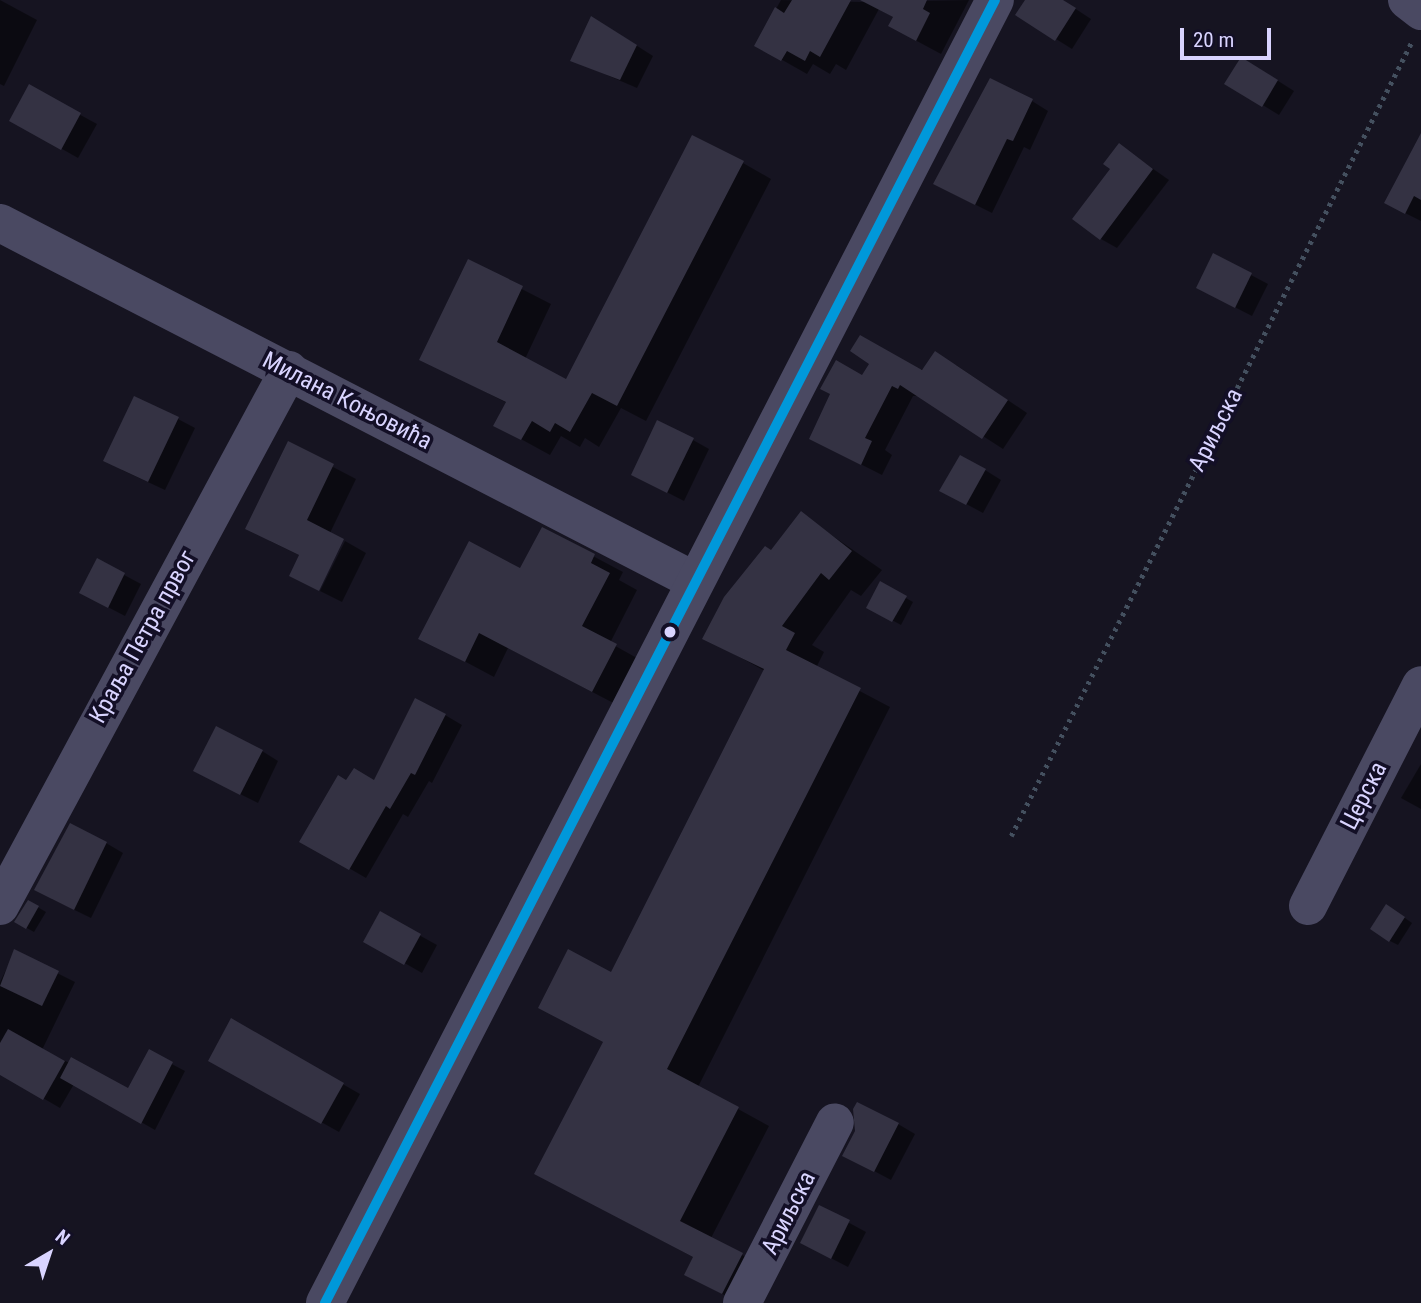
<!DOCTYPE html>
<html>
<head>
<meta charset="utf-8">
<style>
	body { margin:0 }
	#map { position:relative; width:1421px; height:1303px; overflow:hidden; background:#161421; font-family:"Roboto Condensed",sans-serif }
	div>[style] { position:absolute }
	.shadow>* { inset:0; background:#0007 }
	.building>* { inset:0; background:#343243 }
	.path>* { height:4.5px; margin-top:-2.25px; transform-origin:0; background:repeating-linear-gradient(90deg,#44505f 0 3.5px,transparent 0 8.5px) }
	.minor>* { height:38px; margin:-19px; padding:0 19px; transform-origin:19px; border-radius:19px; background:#4a4962 }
	.bus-1>* { height:10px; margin:-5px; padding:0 5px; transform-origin:5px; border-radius:5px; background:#0098da }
	.dots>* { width:19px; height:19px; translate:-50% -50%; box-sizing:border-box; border:4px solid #130f26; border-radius:50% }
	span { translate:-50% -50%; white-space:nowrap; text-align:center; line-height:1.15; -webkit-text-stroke:7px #130f26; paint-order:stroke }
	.street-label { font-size:24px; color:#d9d4ff }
	.north { position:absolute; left:14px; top:1219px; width:70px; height:70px; -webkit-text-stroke:5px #130f26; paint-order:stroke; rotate:39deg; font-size:19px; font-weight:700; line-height:28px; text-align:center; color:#d9d4ff }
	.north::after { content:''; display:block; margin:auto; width:24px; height:32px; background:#d9d4ff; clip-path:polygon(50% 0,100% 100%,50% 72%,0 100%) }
	.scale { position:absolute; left:1180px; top:28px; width:91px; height:32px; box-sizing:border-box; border:4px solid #d9d4ff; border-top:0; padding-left:9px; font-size:21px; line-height:24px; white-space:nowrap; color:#d9d4ff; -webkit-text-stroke:5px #130f26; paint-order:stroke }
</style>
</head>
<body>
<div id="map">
	<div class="shadow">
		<div style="clip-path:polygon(0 0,37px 20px,4px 86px,0 84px)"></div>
		<div style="clip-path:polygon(781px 0,862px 2px,969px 0,941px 54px,915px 40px,895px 18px,879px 9px,846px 70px,836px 64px,830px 74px,813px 64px,807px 74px,756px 45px)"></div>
		<div style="clip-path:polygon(1027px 0,1062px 0,1091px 19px,1072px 49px,1056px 39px)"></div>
		<div style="clip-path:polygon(609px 28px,653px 56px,637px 88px,572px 60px)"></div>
		<div style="clip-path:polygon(1258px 68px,1294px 91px,1279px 115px,1227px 83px)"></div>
		<div style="clip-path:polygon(29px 87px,97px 124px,78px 158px,11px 120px)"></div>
		<div style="clip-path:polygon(1032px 101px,1048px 111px,1030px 150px,1024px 147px,992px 213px,952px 193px)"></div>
		<div style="clip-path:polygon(1119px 145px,1169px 180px,1117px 248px,1101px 239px)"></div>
		<div style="clip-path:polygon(743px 163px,771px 179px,646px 421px,621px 408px,599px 447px,585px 438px,580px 447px,561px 436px,550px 455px,495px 425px,507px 403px,422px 359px,469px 262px,551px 304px,525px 359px,566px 381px)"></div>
		<div style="clip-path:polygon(1421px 173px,1421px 221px,1403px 212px)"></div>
		<div style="clip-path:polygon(1251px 275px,1268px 284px,1252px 316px,1215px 297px)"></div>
		<div style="clip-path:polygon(956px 365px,1027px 413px,1003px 449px,921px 396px,913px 396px,885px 450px,892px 455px,882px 475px,811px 439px,863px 377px)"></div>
		<div style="clip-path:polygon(178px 419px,195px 428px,165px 490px,122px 470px)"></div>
		<div style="clip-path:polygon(693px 440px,709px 449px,684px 501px,649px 483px)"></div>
		<div style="clip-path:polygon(289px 444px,356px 479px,330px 533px,301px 556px,270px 541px)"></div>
		<div style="clip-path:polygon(985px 470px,1001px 480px,983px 513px,942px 491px)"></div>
		<div style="clip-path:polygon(801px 514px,882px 570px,861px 596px,851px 590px,812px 645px,824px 652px,816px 668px,890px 707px,698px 1087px,769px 1126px,711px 1238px,773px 1272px,739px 1303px,686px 1274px,695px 1258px,536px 1174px,605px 1043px,540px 1008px,612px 974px,765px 671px,705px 638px)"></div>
		<div style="clip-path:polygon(542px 529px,623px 572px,619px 580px,637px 590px,610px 643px,644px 662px,621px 707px,508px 648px,494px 677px,421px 638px,521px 571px)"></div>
		<div style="clip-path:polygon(345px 541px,366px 553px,342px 602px,320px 591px)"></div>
		<div style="clip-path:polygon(98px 561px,141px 584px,125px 616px,98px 602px)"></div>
		<div style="clip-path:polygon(881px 584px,913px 602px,901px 625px,868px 607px)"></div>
		<div style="clip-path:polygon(445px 715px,462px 725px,432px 783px,429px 781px,408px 817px,403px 814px,366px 878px,302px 841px,347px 782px,375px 782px)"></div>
		<div style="clip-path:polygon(262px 751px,278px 761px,258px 803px,212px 780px)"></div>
		<div style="clip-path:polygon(1421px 764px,1421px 809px,1401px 798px)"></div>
		<div style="clip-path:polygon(106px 843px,123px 853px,91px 918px,52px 899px)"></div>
		<div style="clip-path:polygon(29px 902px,46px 912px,34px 932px,16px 922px)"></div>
		<div style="clip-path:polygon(1395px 911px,1412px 923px,1398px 945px,1390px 941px)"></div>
		<div style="clip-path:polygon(381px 914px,437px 945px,422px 973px,366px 941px)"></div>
		<div style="clip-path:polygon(15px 952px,75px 982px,42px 1050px,129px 1091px,149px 1052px,185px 1071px,155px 1130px,74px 1084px,60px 1108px,0 1073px,0 982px)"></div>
		<div style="clip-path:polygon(231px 1020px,360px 1094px,339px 1132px,210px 1060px)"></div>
		<div style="clip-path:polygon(898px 1124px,915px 1134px,891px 1180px,861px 1164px,856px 1132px)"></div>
		<div style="clip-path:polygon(820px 1207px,866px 1232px,848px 1267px,819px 1252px)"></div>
	</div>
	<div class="building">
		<div style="clip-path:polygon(792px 0,851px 0,820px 57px,810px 51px,805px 61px,787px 51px,781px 61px,754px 46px,775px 7px,784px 13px)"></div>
		<div style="clip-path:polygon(860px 0,927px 0,923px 9px,930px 13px,916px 41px,888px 26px,893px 17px)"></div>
		<div style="clip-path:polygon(1025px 0,1063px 0,1076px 8px,1055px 41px,1015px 15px)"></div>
		<div style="clip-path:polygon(591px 16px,637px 45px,620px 80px,570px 61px)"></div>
		<div style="clip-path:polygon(1241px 57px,1278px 80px,1262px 107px,1224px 84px)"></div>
		<div style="clip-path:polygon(990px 78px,1033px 99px,1013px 141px,1007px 139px,975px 205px,933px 184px)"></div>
		<div style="clip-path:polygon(29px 84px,81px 113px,61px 150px,9px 121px)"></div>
		<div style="clip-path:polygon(1421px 133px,1421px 200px,1414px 196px,1405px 214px,1384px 203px)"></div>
		<div style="clip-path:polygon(692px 135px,744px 161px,617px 406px,592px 393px,570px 432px,555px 423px,550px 432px,532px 421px,521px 440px,493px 426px,506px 402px,419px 360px,468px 259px,523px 286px,497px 342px,566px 379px)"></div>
		<div style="clip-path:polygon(1119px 143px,1153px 169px,1100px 240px,1072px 219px,1110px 169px,1103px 164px)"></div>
		<div style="clip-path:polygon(1213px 253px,1252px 273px,1235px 308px,1196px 288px)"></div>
		<div style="clip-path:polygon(860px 335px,922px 370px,935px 351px,1008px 400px,982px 439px,900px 385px,898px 389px,892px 386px,865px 438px,872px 441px,861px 465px,809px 439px,830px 394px,820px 389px,836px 360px,862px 375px,869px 364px,850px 351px)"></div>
		<div style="clip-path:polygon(134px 396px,179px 417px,148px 482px,103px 461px)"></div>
		<div style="clip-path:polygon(657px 420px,694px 438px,667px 493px,631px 475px)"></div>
		<div style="clip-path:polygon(288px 441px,334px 464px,307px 520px,344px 539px,319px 591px,289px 576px,299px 555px,245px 529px)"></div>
		<div style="clip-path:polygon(960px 455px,986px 469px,966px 505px,939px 491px)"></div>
		<div style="clip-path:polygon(801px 511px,852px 551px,829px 580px,821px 573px,782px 626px,795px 633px,786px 650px,861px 688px,667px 1069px,739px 1107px,680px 1221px,743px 1253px,722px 1294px,684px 1275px,693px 1257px,534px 1174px,603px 1042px,538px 1008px,568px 949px,611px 972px,764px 669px,702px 639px,724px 597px,765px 546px,771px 550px)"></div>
		<div style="clip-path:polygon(542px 527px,595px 554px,591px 563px,610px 573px,582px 626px,617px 644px,592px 692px,479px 633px,465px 662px,418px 639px,469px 541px,520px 568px)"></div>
		<div style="clip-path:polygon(97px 558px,125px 573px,108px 608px,79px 593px)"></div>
		<div style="clip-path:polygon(880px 581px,907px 596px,892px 622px,866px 608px)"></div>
		<div style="clip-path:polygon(415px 698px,446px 714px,415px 775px,411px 773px,390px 809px,386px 806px,349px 870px,299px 842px,338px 775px,346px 780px,354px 768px,374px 780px)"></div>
		<div style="clip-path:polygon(216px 726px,263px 750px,240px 795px,193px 771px)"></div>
		<div style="clip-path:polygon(70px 823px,107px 842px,74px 910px,34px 890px)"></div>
		<div style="clip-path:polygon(28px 900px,39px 906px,26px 929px,14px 922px)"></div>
		<div style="clip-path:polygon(1386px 904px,1405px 917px,1389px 942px,1370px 929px)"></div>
		<div style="clip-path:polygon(380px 911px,421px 934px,404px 965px,363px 942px)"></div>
		<div style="clip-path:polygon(14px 949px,59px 971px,42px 1006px,0 986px)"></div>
		<div style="clip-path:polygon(231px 1018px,344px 1083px,321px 1124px,208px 1061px)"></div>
		<div style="clip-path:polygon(8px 1029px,65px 1061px,43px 1100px,0 1075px,0 1043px)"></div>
		<div style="clip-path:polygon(149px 1049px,173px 1062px,141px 1124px,60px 1078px,71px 1057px,128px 1088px)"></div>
		<div style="clip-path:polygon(857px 1102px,899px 1123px,874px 1172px,842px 1156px,855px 1131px,853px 1109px)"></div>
		<div style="clip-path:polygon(819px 1205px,850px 1220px,831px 1259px,800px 1243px)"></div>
	</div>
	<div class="path">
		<div style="left:1011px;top:836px;width:888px;rotate:-63.23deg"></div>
	</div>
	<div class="minor">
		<div style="left:1407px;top:0;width:18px;rotate:38deg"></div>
		<div style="left:0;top:223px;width:780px;rotate:27.26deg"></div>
		<div style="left:0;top:906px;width:609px;rotate:-61.67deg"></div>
		<div style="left:1308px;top:906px;width:248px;rotate:-62.9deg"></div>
		<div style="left:325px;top:1303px;width:1465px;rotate:-62.79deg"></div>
		<div style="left:742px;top:1303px;width:203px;rotate:-62.8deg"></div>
	</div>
	<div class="bus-1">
		<div style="left:325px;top:1303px;width:1465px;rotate:-62.79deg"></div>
	</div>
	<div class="dots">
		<div style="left:670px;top:632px;background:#d9d4ff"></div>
	</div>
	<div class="street-label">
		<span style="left:347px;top:401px;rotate:27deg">Милана Коњовића</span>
		<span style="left:1216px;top:430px;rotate:-63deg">Ариљска</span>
		<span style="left:143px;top:637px;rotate:-61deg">Краља Петра првог</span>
		<span style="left:1364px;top:796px;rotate:-63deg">Церска</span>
		<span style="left:789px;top:1213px;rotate:-63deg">Ариљска</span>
	</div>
	<div class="north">N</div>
	<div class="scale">20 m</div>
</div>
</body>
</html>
